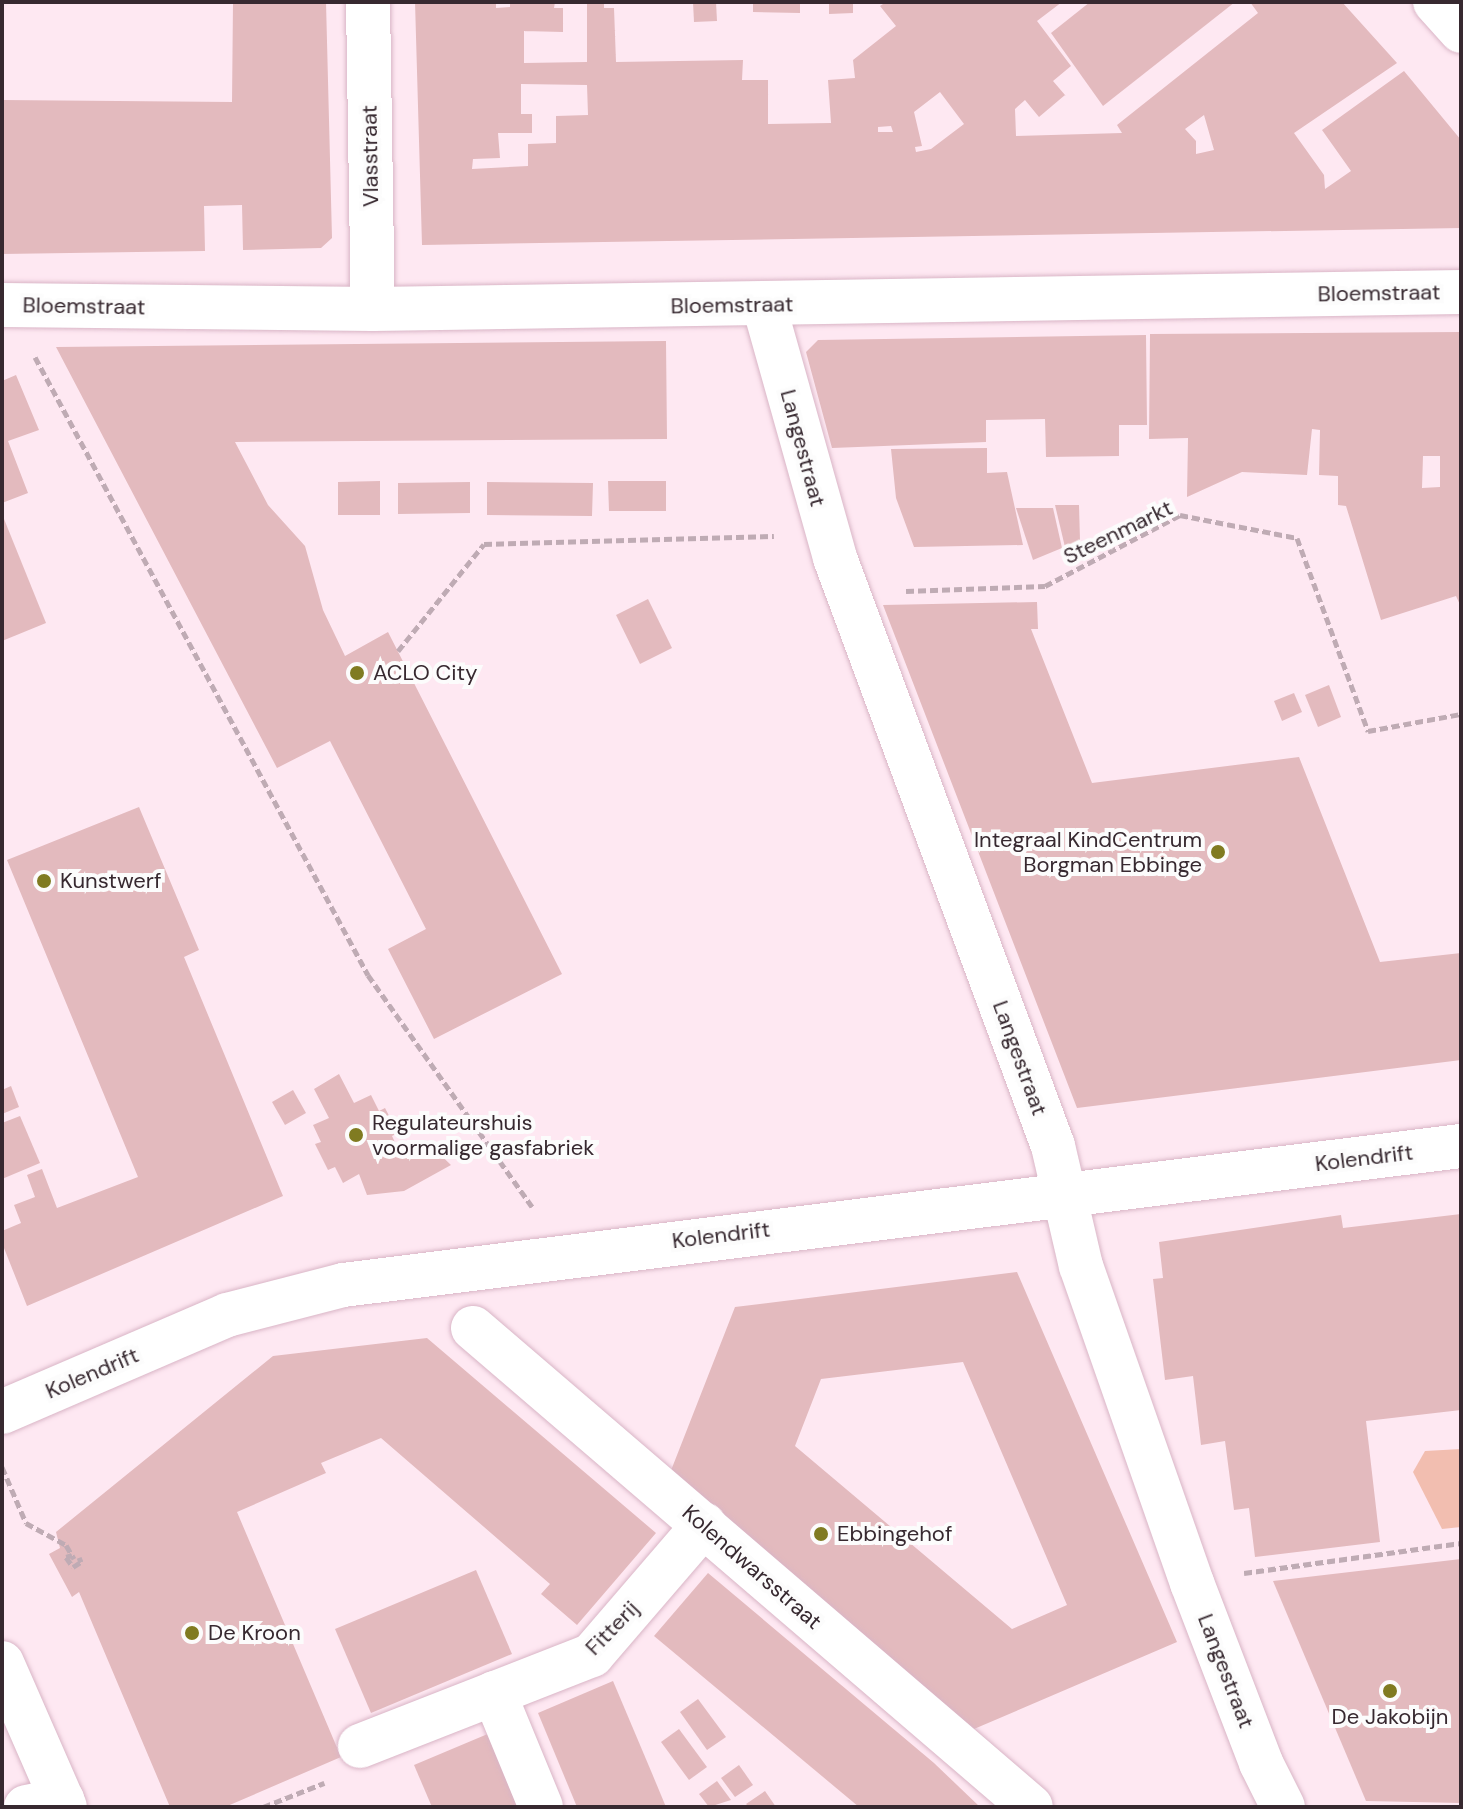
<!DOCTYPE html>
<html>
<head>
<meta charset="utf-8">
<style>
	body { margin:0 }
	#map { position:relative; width:1463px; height:1809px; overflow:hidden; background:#fee8f2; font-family:"DM Sans",sans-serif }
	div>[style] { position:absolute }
	.green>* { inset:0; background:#f2beb0 }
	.building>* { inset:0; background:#e3babe }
	.path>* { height:5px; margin-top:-2.5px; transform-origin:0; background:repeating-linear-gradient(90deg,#bfabb4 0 8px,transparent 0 12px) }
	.roads { filter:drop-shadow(0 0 2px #d9b5c6) drop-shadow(0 0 2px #d9b5c6) }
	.minor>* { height:44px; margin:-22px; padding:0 22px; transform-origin:22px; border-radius:22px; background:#fff }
	.dots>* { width:22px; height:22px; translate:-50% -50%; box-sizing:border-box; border:4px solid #fcfcfc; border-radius:50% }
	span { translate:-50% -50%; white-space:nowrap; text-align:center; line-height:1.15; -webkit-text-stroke:8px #fcfcfc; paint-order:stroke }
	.street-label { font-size:22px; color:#372930 }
	.poi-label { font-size:22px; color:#372930 }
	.left { translate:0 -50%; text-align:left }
	.right { translate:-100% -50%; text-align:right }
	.frame { position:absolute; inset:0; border:4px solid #372930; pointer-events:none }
</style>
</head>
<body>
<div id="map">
	<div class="green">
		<div style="clip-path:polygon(1461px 1449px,1461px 1527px,1442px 1529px,1413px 1472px,1425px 1451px)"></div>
	</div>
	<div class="building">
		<div style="clip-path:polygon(233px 2px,326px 2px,332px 238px,321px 248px,243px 250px,242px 205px,204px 206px,205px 251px,2px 254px,2px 100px,232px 102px)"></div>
		<div style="clip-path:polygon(evenodd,415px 2px,496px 2px,496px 8px,510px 7px,510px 2px,555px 2px,554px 8px,563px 8px,563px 32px,524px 31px,524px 63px,587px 62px,587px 2px,604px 2px,604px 8px,614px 8px,616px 62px,743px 60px,742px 80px,768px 80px,768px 124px,831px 123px,828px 80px,855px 78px,853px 60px,896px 26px,880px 6px,886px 2px,1062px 2px,1037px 21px,1071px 66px,1053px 81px,1065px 95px,1039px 117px,1025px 100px,1015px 109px,1016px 136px,1122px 133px,1117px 125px,1258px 13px,1250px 2px,1342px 2px,1397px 63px,1294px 133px,1324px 175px,1325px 189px,1351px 171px,1322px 130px,1404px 71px,1461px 140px,1461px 228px,422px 245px,415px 2px,521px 84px,587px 85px,588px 115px,556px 116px,556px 143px,528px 144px,528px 166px,472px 169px,473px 159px,500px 158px,498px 133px,532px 133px,532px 114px,521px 114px,521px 84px,415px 2px,940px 92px,964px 124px,931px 149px,916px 152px,915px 147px,922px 146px,914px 112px,940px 92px,415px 2px,1204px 115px,1214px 150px,1196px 154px,1196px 141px,1185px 129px,1204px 115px,415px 2px,891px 126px,893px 132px,878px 132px,878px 127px,891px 126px)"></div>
		<div style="clip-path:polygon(693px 2px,716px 2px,717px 21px,694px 22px)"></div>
		<div style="clip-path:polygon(753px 2px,800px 2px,800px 13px,753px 12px)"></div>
		<div style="clip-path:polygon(829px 2px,853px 2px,853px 13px,829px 14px)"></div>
		<div style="clip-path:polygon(1090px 2px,1235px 2px,1103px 106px,1051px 33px)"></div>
		<div style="clip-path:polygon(evenodd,1461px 332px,1461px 607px,1456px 596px,1381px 620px,1346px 506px,1338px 505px,1338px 476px,1319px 475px,1320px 430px,1312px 429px,1307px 475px,1242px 472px,1187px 497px,1188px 438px,1149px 439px,1150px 334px,1461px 332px,1423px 456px,1440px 456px,1440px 487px,1422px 488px,1423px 456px)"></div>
		<div style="clip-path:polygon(1146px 335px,1147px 425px,1119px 425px,1119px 456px,1046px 457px,1045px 419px,986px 420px,986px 442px,832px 448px,806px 352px,818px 340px)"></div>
		<div style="clip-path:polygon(666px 341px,667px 439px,235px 442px,268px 505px,305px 546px,323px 610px,345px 656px,388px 632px,562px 974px,434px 1039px,388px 949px,426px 929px,330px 741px,277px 768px,56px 347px)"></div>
		<div style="clip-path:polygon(16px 375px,39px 430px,8px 441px,28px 493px,2px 503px,2px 381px)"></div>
		<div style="clip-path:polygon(987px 448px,987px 473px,1007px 472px,1023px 545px,914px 547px,896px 498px,891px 449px)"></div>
		<div style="clip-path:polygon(380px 481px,380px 515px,338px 515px,338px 482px)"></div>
		<div style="clip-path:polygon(608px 481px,666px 481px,666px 511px,609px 511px)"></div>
		<div style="clip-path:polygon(470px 482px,470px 513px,398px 514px,398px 483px)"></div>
		<div style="clip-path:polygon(487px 482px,593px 483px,592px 516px,487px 515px)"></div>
		<div style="clip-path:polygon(1055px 505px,1079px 505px,1080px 540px,1065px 547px)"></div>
		<div style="clip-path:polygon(1016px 508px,1053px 508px,1062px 548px,1033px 560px)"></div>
		<div style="clip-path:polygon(2px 514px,46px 623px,2px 641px)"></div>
		<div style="clip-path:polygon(648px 599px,672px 648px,640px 664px,616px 615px)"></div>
		<div style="clip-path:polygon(1037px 602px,1038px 629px,1031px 629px,1092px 783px,1299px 757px,1380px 962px,1461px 953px,1461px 1060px,1077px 1108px,883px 605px)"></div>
		<div style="clip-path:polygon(1329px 685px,1341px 717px,1318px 727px,1305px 695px)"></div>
		<div style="clip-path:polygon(1294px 693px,1302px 712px,1282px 721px,1274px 701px)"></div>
		<div style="clip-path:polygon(139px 807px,199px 950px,184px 957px,283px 1196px,27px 1306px,2px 1243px,2px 1231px,21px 1223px,14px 1205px,35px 1197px,27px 1175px,42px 1169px,57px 1208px,138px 1177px,7px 860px)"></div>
		<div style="clip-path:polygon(339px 1074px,354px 1103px,371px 1095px,379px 1111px,385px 1108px,398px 1133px,392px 1136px,400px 1153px,396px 1158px,426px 1141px,451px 1165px,404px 1191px,367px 1195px,359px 1174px,343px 1183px,335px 1167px,328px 1170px,315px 1144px,321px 1142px,313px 1125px,329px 1118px,314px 1089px)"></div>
		<div style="clip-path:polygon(11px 1086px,19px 1107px,2px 1114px,2px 1090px)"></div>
		<div style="clip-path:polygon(293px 1090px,306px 1113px,285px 1125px,272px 1102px)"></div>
		<div style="clip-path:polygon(20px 1116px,40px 1163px,2px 1179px,2px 1123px)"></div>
		<div style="clip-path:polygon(1461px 1214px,1461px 1410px,1366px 1421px,1380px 1542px,1255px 1557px,1249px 1508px,1234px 1510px,1225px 1441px,1201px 1445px,1193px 1376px,1165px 1380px,1153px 1279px,1163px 1278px,1159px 1242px,1341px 1215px,1343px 1228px)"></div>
		<div style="clip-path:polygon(evenodd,1017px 1272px,1177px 1642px,974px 1729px,670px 1473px,735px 1307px,1017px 1272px,963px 1362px,1067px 1605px,1012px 1629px,795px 1446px,821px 1379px,963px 1362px)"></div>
		<div style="clip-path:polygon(427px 1338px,656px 1533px,577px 1625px,541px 1594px,550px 1584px,381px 1438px,321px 1463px,326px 1473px,237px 1512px,341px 1757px,225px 1807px,170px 1807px,79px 1592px,72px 1597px,49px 1554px,60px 1548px,56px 1532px,273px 1356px)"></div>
		<div style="clip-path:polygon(1461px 1559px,1461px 1803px,1366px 1801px,1273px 1581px)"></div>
		<div style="clip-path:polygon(476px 1570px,512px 1654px,371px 1713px,335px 1629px)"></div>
		<div style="clip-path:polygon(708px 1573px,934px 1763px,980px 1807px,859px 1807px,654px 1636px)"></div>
		<div style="clip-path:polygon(613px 1681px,651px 1771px,666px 1807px,577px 1807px,538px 1713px)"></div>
		<div style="clip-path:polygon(698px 1699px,726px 1737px,707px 1750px,680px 1712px)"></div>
		<div style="clip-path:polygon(679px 1729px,707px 1767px,689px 1780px,661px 1742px)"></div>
		<div style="clip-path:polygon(490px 1733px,521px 1807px,432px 1807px,414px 1765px)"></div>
		<div style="clip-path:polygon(739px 1765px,753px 1785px,735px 1797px,721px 1778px)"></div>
		<div style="clip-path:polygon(717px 1781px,731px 1800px,709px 1807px,699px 1794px)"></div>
		<div style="clip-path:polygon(765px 1791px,776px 1807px,749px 1807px,746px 1804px)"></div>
	</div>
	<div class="path">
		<div style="left:35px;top:357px;width:702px;rotate:61.68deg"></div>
		<div style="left:368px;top:975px;width:284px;rotate:54.7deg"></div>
		<div style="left:906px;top:591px;width:139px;rotate:-2.1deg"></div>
		<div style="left:1045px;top:586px;width:153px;rotate:-27.7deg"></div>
		<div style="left:1180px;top:515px;width:119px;rotate:11.1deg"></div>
		<div style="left:1297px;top:538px;width:206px;rotate:69.8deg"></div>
		<div style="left:1368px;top:731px;width:95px;rotate:-10.4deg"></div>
		<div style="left:398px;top:651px;width:137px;rotate:-51.2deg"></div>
		<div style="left:484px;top:544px;width:290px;rotate:-1.6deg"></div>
		<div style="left:2px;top:1467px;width:61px;rotate:66.8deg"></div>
		<div style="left:26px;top:1523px;width:46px;rotate:28.8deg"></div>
		<div style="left:66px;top:1545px;width:16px;rotate:60deg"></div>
		<div style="left:72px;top:1555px;width:6px;rotate:162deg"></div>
		<div style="left:66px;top:1557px;width:12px;rotate:55deg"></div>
		<div style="left:73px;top:1567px;width:9px;rotate:-32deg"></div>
		<div style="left:81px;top:1562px;width:5px;rotate:-112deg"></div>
		<div style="left:1244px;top:1573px;width:219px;rotate:-7.9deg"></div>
		<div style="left:263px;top:1807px;width:66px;rotate:-21.5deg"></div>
	</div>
	<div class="roads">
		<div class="minor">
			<div style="left:368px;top:2px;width:307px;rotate:89.1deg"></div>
			<div style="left:1435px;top:2px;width:39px;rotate:48deg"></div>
			<div style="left:2px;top:305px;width:371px;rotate:0.6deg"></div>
			<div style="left:373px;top:309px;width:1088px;rotate:-0.9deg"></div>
			<div style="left:764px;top:305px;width:263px;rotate:74.3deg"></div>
			<div style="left:835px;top:558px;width:627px;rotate:69.66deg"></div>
			<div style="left:1053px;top:1146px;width:123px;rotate:76.9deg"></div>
			<div style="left:1081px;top:1266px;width:336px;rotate:70.7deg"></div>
			<div style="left:1192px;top:1583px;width:193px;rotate:69deg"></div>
			<div style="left:1261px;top:1763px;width:49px;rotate:63.4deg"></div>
			<div style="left:473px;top:1328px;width:735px;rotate:40.64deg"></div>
			<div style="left:2px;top:1412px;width:245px;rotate:-23.3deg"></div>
			<div style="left:227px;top:1315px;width:120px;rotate:-14.5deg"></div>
			<div style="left:343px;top:1285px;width:1127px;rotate:-7.09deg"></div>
			<div style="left:2px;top:1663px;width:157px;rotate:66.4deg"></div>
			<div style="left:494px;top:1693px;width:123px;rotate:67.6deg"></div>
			<div style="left:360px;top:1746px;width:249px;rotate:-21.4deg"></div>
			<div style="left:592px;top:1655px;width:172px;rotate:-49.3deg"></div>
			<div style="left:26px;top:1807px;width:37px;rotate:-11deg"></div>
		</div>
	</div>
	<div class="dots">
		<div style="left:357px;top:673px;background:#807b21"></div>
		<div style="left:1218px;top:852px;background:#807b21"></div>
		<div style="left:44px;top:881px;background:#807b21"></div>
		<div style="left:356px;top:1135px;background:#807b21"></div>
		<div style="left:821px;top:1534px;background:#807b21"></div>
		<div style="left:192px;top:1633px;background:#807b21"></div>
		<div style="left:1390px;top:1691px;background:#807b21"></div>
	</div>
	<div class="street-label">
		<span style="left:370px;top:156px;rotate:-91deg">Vlasstraat</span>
		<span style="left:1379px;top:293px;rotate:-1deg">Bloemstraat</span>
		<span style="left:732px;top:305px;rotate:-1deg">Bloemstraat</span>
		<span style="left:84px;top:306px;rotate:1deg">Bloemstraat</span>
		<span style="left:803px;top:448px;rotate:75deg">Langestraat</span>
		<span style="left:1118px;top:532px;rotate:-26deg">Steenmarkt</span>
		<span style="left:1020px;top:1058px;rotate:70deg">Langestraat</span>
		<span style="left:1364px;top:1158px;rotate:-7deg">Kolendrift</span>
		<span style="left:721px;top:1235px;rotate:-7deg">Kolendrift</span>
		<span style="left:92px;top:1373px;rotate:-23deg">Kolendrift</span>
		<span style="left:752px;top:1567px;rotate:41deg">Kolendwarsstraat</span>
		<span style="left:612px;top:1628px;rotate:-46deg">Fitterij</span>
		<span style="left:1226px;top:1671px;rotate:69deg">Langestraat</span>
	</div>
	<div class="poi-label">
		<span class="left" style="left:373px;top:673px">ACLO City</span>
		<span class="right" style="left:1202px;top:852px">Integraal KindCentrum<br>Borgman Ebbinge</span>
		<span class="left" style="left:60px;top:881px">Kunstwerf</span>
		<span class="left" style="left:372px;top:1135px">Regulateurshuis<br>voormalige gasfabriek</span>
		<span class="left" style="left:837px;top:1534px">Ebbingehof</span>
		<span class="left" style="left:208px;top:1633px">De Kroon</span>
		<span style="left:1390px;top:1717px">De Jakobijn</span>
	</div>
	<div class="frame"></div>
</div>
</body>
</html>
